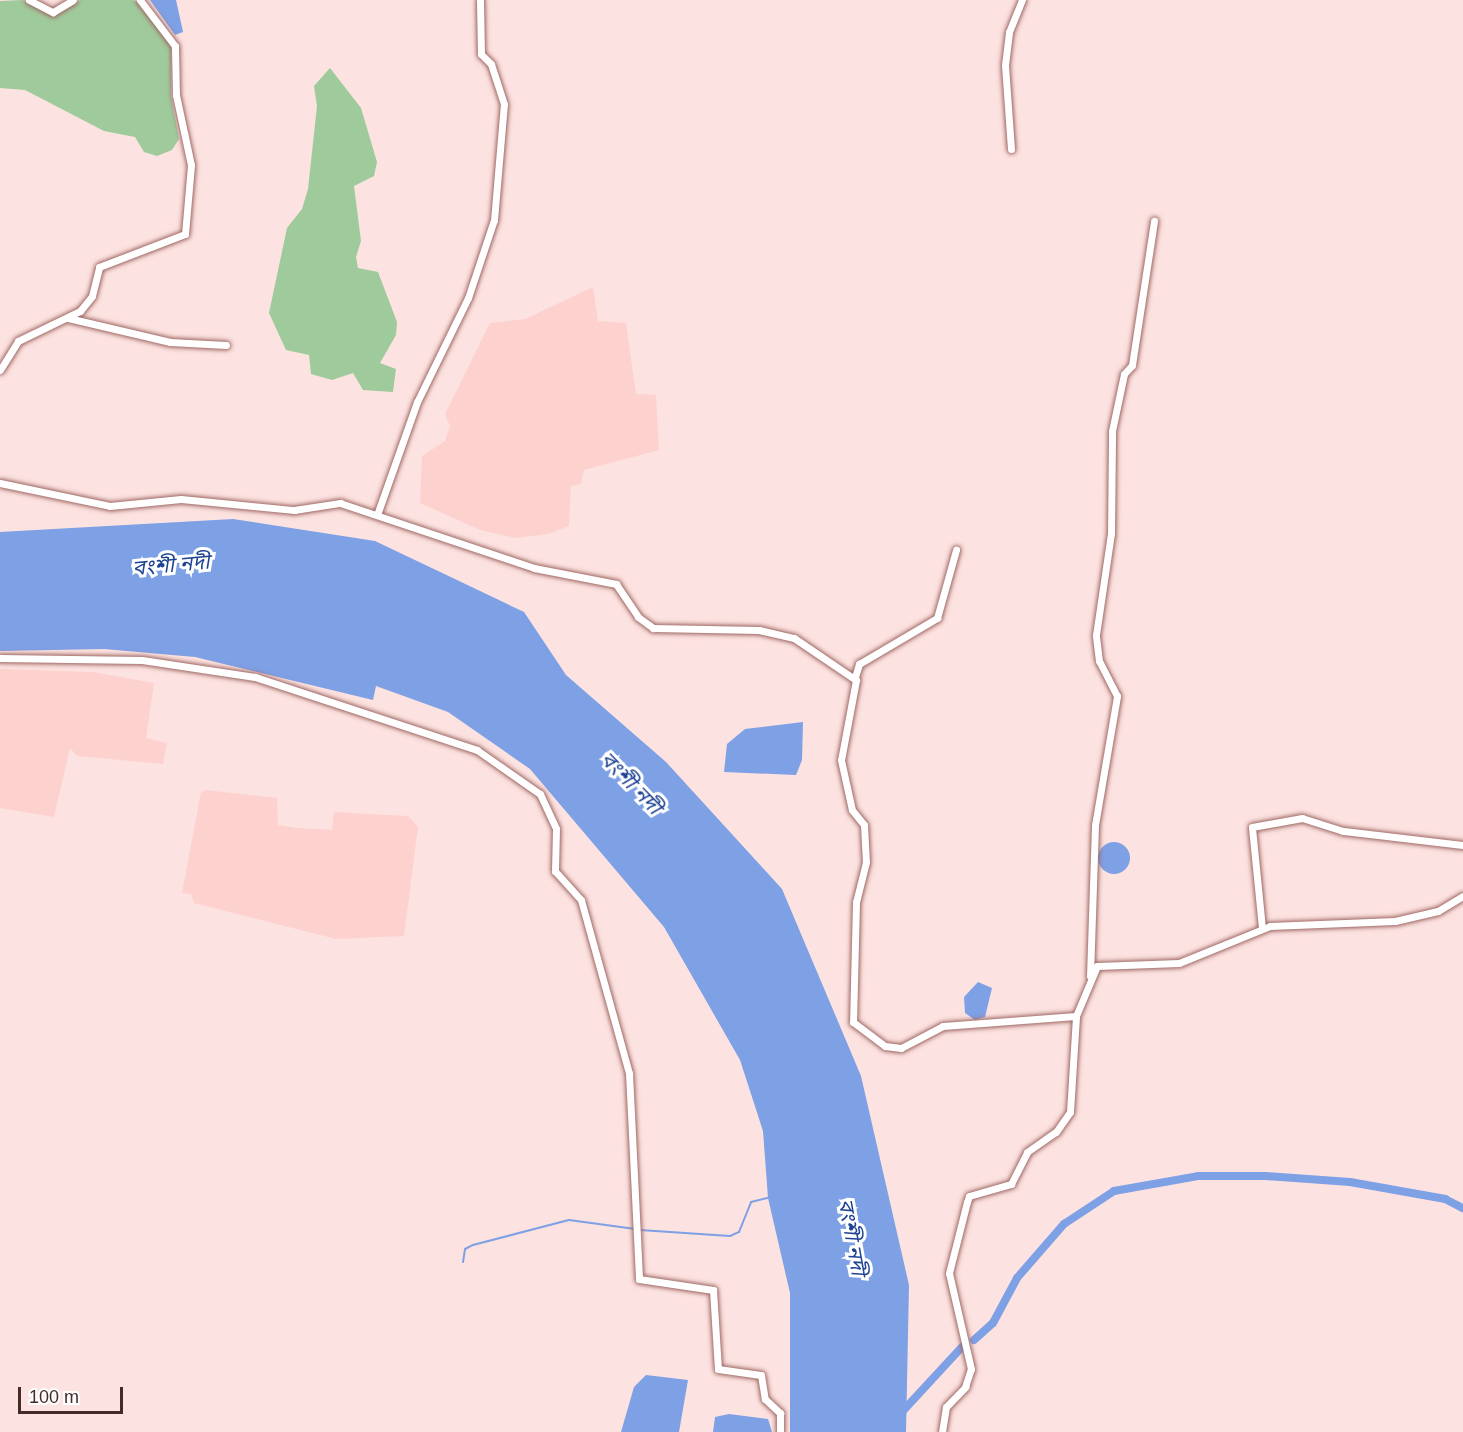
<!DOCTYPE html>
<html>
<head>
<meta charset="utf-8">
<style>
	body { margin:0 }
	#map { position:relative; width:1463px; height:1432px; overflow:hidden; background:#fce2e0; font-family:Arial,"Noto Sans Bengali",sans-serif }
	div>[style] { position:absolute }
	.built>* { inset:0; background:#fdd2ce }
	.green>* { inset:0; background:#9fca9c }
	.water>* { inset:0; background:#7ea0e5 }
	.round { border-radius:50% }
	.stream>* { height:2px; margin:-1px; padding:0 1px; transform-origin:1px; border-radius:1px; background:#7ea0e5 }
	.canal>* { height:8px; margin:-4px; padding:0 4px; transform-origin:4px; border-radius:4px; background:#7ea0e5 }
	.roads { filter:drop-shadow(0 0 2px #9f6864) drop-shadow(0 0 2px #9f6864) }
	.minor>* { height:7px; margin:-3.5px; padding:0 3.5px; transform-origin:3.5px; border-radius:3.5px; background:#fff }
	span { translate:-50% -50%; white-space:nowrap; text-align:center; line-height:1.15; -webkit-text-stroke:6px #fff; paint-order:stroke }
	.water-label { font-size:21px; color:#1f4393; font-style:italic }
	.scale { position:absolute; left:18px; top:1387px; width:105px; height:27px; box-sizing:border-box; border:3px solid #432b2a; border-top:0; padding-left:8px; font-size:18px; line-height:21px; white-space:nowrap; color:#432b2a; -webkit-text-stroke:4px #fff; paint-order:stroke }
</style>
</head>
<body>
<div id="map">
	<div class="built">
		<div style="clip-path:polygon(593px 287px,598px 321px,626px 323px,636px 394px,656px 395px,659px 450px,584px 470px,581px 484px,571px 486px,569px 526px,548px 534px,516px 538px,480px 530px,420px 503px,422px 456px,445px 441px,450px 426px,445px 414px,490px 323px,525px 319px)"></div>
		<div style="clip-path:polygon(0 669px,93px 672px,154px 683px,146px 738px,167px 743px,163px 764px,77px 756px,70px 748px,54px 817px,0 808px)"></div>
		<div style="clip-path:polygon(206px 790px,277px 798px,278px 825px,298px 828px,332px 830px,334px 812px,408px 816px,418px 827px,404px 936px,336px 939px,194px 903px,191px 894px,182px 893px,201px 792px)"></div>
	</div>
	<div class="green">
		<div style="clip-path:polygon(23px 0,54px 17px,80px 0,133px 0,144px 6px,171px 44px,171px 96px,179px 139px,172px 150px,157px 156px,144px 152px,135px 137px,104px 131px,25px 90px,0 88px,0 1px)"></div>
		<div style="clip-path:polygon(330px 68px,361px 108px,377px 162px,374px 176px,354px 186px,361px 241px,356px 257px,358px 268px,378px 272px,397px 322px,396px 335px,380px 363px,396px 369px,393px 392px,363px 390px,353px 373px,332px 380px,311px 374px,309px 355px,286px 350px,269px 313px,287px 228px,302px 209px,308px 189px,317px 106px,314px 86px)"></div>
	</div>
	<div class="water">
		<div style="clip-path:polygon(150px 0,176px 0,183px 32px,175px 35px)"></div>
		<div style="clip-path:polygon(233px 519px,375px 541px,524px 612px,566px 675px,666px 762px,782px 889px,861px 1076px,909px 1285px,906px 1432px,790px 1432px,790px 1293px,768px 1198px,763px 1131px,740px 1060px,664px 927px,530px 769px,448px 712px,376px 686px,373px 700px,195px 657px,104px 649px,0 651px,0 532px)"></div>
		<div style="clip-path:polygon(803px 722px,802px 760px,796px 775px,724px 772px,727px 744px,745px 729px)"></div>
		<div class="round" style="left:1098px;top:842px;width:32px;height:32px"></div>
		<div style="clip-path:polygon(978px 982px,992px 988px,985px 1017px,975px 1020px,965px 1013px,964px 997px)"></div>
		<div style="clip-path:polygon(646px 1375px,688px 1380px,679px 1432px,621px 1432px,634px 1387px)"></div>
		<div style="clip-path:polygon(729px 1414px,768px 1419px,772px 1432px,713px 1432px,715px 1417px)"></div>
	</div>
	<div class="stream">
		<div style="left:640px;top:1230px;width:90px;rotate:3.8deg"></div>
		<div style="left:730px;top:1236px;width:10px;rotate:-24deg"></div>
		<div style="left:739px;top:1232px;width:32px;rotate:-68deg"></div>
		<div style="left:751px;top:1202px;width:21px;rotate:-14deg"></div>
		<div style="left:463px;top:1262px;width:13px;rotate:-81deg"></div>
		<div style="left:465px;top:1249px;width:9px;rotate:-27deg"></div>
		<div style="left:473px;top:1245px;width:99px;rotate:-14.6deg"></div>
		<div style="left:569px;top:1220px;width:67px;rotate:7.8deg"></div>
	</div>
	<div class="canal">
		<div style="left:974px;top:1340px;width:25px;rotate:-42deg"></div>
		<div style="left:993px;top:1323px;width:51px;rotate:-61.9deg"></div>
		<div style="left:1017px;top:1278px;width:72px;rotate:-49deg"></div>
		<div style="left:1064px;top:1224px;width:60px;rotate:-33.4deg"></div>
		<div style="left:1114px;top:1191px;width:85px;rotate:-10.1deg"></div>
		<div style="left:1198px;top:1176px;width:67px"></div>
		<div style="left:1265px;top:1176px;width:85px;rotate:4deg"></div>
		<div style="left:1350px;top:1182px;width:97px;rotate:10.1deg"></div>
		<div style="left:1445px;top:1199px;width:20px;rotate:27deg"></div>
		<div style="left:901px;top:1413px;width:90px;rotate:-47.3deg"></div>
	</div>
	<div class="roads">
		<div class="minor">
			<div style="left:29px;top:0;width:27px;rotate:27deg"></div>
			<div style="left:53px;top:12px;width:23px;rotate:-31deg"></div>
			<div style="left:1011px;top:149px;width:84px;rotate:-94.1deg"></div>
			<div style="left:1005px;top:65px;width:33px;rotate:-83deg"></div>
			<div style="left:1009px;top:32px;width:35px;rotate:-68deg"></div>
			<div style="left:68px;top:318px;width:105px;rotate:13.2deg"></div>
			<div style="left:170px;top:342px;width:56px;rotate:3.1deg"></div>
			<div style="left:0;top:370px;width:34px;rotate:-58deg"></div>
			<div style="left:18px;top:341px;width:69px;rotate:-25.8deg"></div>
			<div style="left:80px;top:311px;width:19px;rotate:-51deg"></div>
			<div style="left:92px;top:296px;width:30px;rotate:-76deg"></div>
			<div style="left:99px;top:267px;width:92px;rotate:-21deg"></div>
			<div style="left:185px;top:234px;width:69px;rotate:-85deg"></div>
			<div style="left:191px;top:165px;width:72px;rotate:-102.1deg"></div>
			<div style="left:176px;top:95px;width:49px;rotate:-91.2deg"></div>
			<div style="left:175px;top:46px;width:58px;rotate:-127.3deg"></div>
			<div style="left:0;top:483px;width:112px;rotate:11.8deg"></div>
			<div style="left:110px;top:506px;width:71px;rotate:-5.6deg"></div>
			<div style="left:181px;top:499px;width:114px;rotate:5.6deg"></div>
			<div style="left:294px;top:510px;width:47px;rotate:-8.7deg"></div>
			<div style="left:340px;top:503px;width:205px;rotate:18.5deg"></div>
			<div style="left:534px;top:568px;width:84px;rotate:11deg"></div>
			<div style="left:616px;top:584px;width:40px;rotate:56deg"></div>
			<div style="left:638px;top:617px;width:19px;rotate:36deg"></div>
			<div style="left:653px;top:628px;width:106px;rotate:1.1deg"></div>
			<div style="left:759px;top:630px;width:36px;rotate:13deg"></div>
			<div style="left:794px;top:638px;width:75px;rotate:34.1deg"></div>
			<div style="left:856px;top:680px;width:81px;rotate:100.6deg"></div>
			<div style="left:841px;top:760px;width:51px;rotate:77.6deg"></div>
			<div style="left:852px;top:810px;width:19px;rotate:51deg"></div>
			<div style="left:864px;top:825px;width:37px;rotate:87deg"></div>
			<div style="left:866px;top:862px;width:41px;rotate:104deg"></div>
			<div style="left:856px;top:902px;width:120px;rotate:91.4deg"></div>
			<div style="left:853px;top:1022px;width:40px;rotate:37deg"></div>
			<div style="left:885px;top:1046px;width:16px;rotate:7deg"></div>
			<div style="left:901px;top:1048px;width:47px;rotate:-27.6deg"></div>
			<div style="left:943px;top:1026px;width:133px;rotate:-4.3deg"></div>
			<div style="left:378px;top:512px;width:117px;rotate:-70.5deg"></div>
			<div style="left:417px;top:402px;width:116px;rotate:-63.9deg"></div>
			<div style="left:468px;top:298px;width:82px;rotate:-71.6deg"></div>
			<div style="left:494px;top:220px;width:116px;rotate:-85.1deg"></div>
			<div style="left:504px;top:104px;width:42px;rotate:-108deg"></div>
			<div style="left:491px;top:64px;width:14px;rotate:-135deg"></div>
			<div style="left:481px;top:54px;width:54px;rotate:-91.1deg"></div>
			<div style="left:0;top:658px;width:142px;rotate:0.8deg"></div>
			<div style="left:142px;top:660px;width:114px;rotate:8.6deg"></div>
			<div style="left:255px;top:677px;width:234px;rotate:18.2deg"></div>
			<div style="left:477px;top:750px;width:77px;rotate:34.9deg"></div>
			<div style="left:540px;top:794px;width:38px;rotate:65deg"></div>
			<div style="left:556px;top:829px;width:42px;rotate:91.4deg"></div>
			<div style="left:555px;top:871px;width:39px;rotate:48deg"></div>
			<div style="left:581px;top:900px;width:180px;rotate:74.5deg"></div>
			<div style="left:629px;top:1073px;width:206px;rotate:87.2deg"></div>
			<div style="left:639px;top:1279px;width:75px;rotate:8.5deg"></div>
			<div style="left:713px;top:1290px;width:79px;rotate:86.4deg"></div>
			<div style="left:718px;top:1369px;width:43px;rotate:7.9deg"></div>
			<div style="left:761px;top:1375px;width:24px;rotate:81deg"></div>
			<div style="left:765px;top:1399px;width:21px;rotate:43deg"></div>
			<div style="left:780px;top:1413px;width:19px;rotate:90deg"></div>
			<div style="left:855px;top:677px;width:14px;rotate:-73deg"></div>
			<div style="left:859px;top:664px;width:91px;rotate:-30.5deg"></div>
			<div style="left:937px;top:618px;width:71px;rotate:-74.4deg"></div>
			<div style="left:1262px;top:928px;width:101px;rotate:-95.7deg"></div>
			<div style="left:1252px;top:827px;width:51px;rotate:-10.2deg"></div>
			<div style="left:1302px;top:818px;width:43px;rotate:17.6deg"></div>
			<div style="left:1343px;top:831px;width:121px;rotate:6.7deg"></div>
			<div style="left:1090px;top:976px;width:151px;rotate:-88.1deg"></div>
			<div style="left:1095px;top:825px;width:131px;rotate:-80.3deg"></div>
			<div style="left:1117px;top:696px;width:39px;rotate:-117deg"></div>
			<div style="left:1099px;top:661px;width:26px;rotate:-97deg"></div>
			<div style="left:1096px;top:635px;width:102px;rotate:-81.6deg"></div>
			<div style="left:1111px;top:534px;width:103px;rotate:-89.4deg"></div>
			<div style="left:1112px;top:431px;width:58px;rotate:-78.1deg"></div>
			<div style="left:1124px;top:374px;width:12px;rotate:-48deg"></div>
			<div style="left:1132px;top:365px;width:146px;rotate:-81.3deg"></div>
			<div style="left:942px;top:1432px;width:25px;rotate:-81deg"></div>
			<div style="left:946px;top:1407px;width:28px;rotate:-46deg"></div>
			<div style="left:965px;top:1387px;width:19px;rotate:-72deg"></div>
			<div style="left:971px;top:1369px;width:98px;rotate:-102.9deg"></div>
			<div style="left:949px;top:1273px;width:73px;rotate:-75.8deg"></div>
			<div style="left:967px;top:1202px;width:6px;rotate:-72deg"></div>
			<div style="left:969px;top:1196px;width:44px;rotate:-15.9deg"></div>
			<div style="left:1011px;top:1184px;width:36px;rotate:-63deg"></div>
			<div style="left:1027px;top:1152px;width:35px;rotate:-35deg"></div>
			<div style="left:1056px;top:1132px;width:24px;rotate:-55deg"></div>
			<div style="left:1070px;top:1112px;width:96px;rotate:-86.4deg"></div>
			<div style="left:1076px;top:1016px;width:54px;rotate:-67.2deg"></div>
			<div style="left:1097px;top:966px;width:82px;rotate:-2.1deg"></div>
			<div style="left:1179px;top:963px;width:98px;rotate:-22.1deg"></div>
			<div style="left:1270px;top:926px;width:125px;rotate:-2.3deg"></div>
			<div style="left:1395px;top:921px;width:44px;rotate:-13.1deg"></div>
			<div style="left:1438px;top:911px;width:29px;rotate:-31deg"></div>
		</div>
	</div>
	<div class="water-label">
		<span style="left:171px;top:565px;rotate:-5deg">বংশী নদী</span>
		<span style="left:631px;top:783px;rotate:46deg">বংশী নদী</span>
		<span style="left:852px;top:1237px;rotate:80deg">বংশী নদী</span>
	</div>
	<div class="scale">100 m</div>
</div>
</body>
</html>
